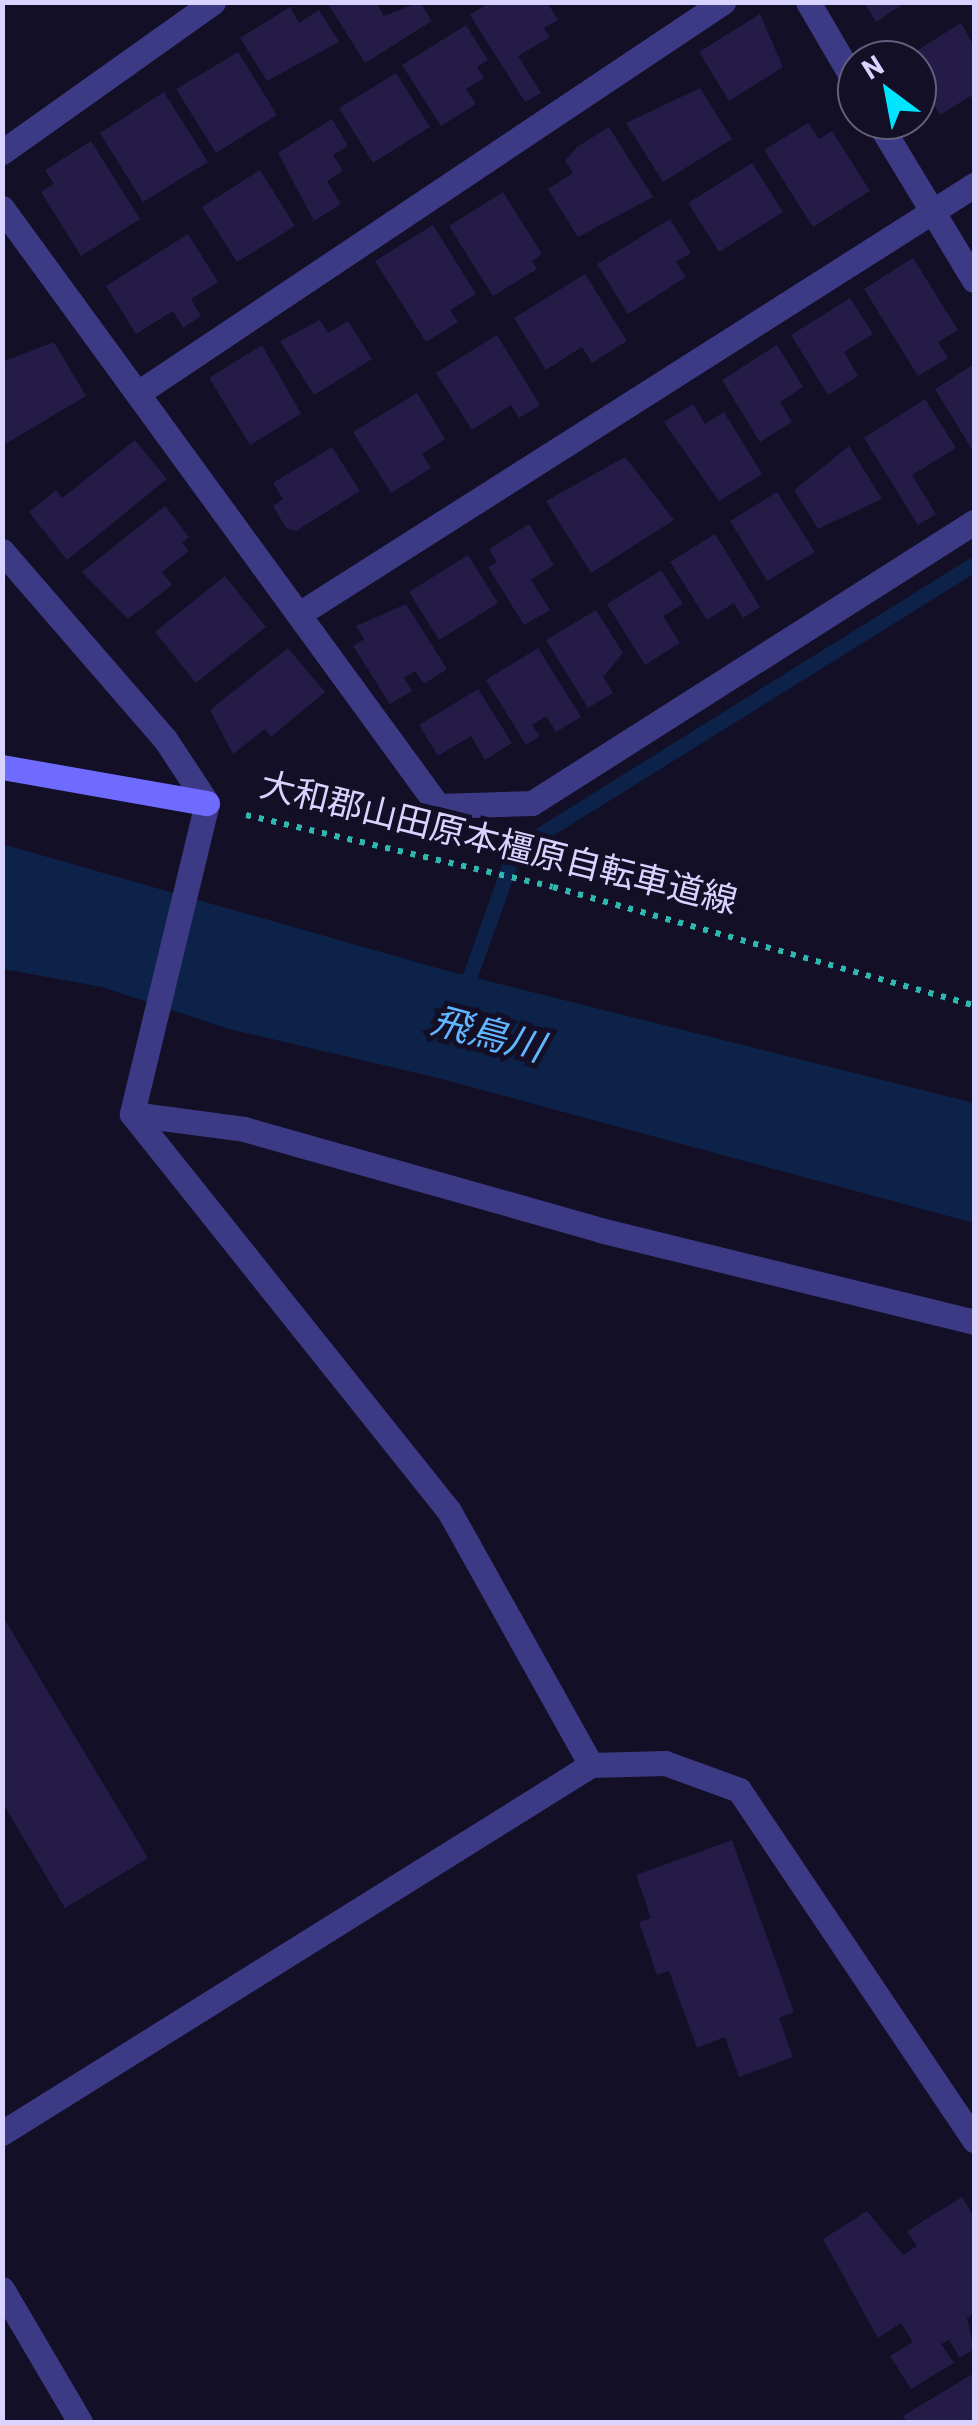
<!DOCTYPE html>
<html>
<head>
<meta charset="utf-8">
<style>
	body { margin:0 }
	#map { position:relative; width:977px; height:2425px; overflow:hidden; background:#130f26; font-family:Barlow,"Noto Sans JP",sans-serif }
	div>[style] { position:absolute }
	.water>* { inset:0; background:#0c2248 }
	.stream>* { height:15px; margin:-7.5px; padding:0 7.5px; transform-origin:7.5px; border-radius:7.5px; background:#0c2248 }
	.building>* { inset:0; background:#241b47 }
	.path>* { height:6px; margin-top:-3px; transform-origin:0; background:repeating-linear-gradient(90deg,#2fb8b0 0 5px,transparent 0 13px) }
	.minor>* { height:25px; margin:-12.5px; padding:0 12.5px; transform-origin:12.5px; border-radius:12.5px; background:#3d3a85 }
	.secondary>* { height:25px; margin:-12.5px; padding:0 12.5px; transform-origin:12.5px; border-radius:12.5px; background:#6f6bff }
	span { translate:-50% -50%; white-space:nowrap; text-align:center; line-height:1.15; -webkit-text-stroke:10px #130f26; paint-order:stroke }
	.street-label { font-size:35px; color:#d9d4ff }
	.water-label { font-size:38px; color:#62b6ff; font-style:italic }
	.frame { position:absolute; inset:0; border:5px solid #d9d4ff; pointer-events:none }
	.north { position:absolute; left:837px; top:40px; width:100px; height:100px; box-sizing:border-box; background:#130f26; border:2px solid #625e7d; border-radius:50%; rotate:328deg; font-size:28px; font-weight:700; line-height:40px; text-align:center; color:#d9d4ff }
	.north::after { content:''; display:block; margin:auto; width:35px; height:45px; background:#00e5ff; clip-path:polygon(50% 0,100% 100%,50% 72%,0 100%) }
</style>
</head>
<body>
<div id="map">
	<div class="water">
		<div style="clip-path:polygon(2px 844px,444px 970px,974px 1103px,974px 1223px,438px 1078px,229px 1029px,102px 987px,3px 969px)"></div>
	</div>
	<div class="stream">
		<div style="left:463px;top:995px;width:154px;rotate:-70.3deg"></div>
		<div style="left:515px;top:850px;width:541px;rotate:-31.93deg"></div>
	</div>
	<div class="building">
		<div style="clip-path:polygon(327px 2px,376px 2px,384px 16px,420px 2px,432px 21px,365px 63px)"></div>
		<div style="clip-path:polygon(490px 2px,547px 2px,558px 20px,544px 28px,550px 37px,518px 56px,541px 93px,525px 102px,470px 15px)"></div>
		<div style="clip-path:polygon(864px 2px,906px 2px,876px 22px)"></div>
		<div style="clip-path:polygon(290px 7px,299px 23px,319px 10px,339px 42px,267px 81px,240px 38px)"></div>
		<div style="clip-path:polygon(760px 14px,783px 67px,729px 101px,699px 52px)"></div>
		<div style="clip-path:polygon(961px 23px,974px 46px,974px 94px,940px 115px,924px 89px,917px 93px,917px 60px,902px 60px)"></div>
		<div style="clip-path:polygon(466px 25px,488px 60px,477px 67px,484px 78px,466px 89px,476px 104px,441px 126px,402px 65px)"></div>
		<div style="clip-path:polygon(238px 52px,277px 115px,216px 153px,176px 89px)"></div>
		<div style="clip-path:polygon(396px 73px,430px 127px,373px 163px,339px 108px)"></div>
		<div style="clip-path:polygon(700px 88px,732px 139px,663px 182px,626px 123px)"></div>
		<div style="clip-path:polygon(164px 92px,208px 162px,143px 202px,100px 133px)"></div>
		<div style="clip-path:polygon(332px 119px,348px 146px,333px 155px,343px 171px,327px 181px,341px 204px,314px 221px,278px 153px)"></div>
		<div style="clip-path:polygon(808px 123px,819px 139px,832px 131px,870px 191px,813px 227px,764px 150px)"></div>
		<div style="clip-path:polygon(609px 127px,653px 197px,578px 237px,548px 189px,573px 173px,565px 161px,577px 147px)"></div>
		<div style="clip-path:polygon(91px 141px,140px 219px,81px 256px,41px 192px,54px 184px,45px 170px)"></div>
		<div style="clip-path:polygon(752px 163px,783px 212px,719px 252px,688px 203px)"></div>
		<div style="clip-path:polygon(260px 170px,295px 226px,237px 262px,202px 207px)"></div>
		<div style="clip-path:polygon(503px 192px,542px 254px,532px 261px,537px 269px,493px 296px,449px 226px)"></div>
		<div style="clip-path:polygon(670px 219px,691px 253px,676px 262px,686px 277px,628px 314px,597px 264px)"></div>
		<div style="clip-path:polygon(433px 225px,476px 294px,450px 310px,458px 322px,426px 342px,375px 261px)"></div>
		<div style="clip-path:polygon(188px 234px,218px 282px,191px 299px,201px 316px,183px 328px,173px 311px,136px 334px,106px 286px)"></div>
		<div style="clip-path:polygon(913px 258px,958px 330px,938px 342px,948px 358px,918px 376px,864px 289px)"></div>
		<div style="clip-path:polygon(585px 274px,627px 341px,592px 363px,582px 347px,546px 370px,514px 318px)"></div>
		<div style="clip-path:polygon(850px 298px,873px 334px,844px 352px,858px 376px,828px 395px,791px 335px)"></div>
		<div style="clip-path:polygon(320px 320px,328px 333px,348px 321px,372px 359px,314px 395px,280px 341px)"></div>
		<div style="clip-path:polygon(497px 335px,540px 405px,519px 418px,511px 405px,472px 430px,436px 373px)"></div>
		<div style="clip-path:polygon(54px 342px,86px 396px,2px 446px,2px 362px)"></div>
		<div style="clip-path:polygon(262px 345px,301px 414px,250px 445px,209px 378px)"></div>
		<div style="clip-path:polygon(777px 345px,803px 387px,780px 402px,792px 422px,760px 442px,722px 380px)"></div>
		<div style="clip-path:polygon(974px 364px,974px 453px,935px 389px)"></div>
		<div style="clip-path:polygon(417px 393px,445px 439px,422px 454px,431px 468px,391px 493px,353px 432px)"></div>
		<div style="clip-path:polygon(925px 399px,956px 448px,912px 475px,936px 514px,918px 525px,864px 438px)"></div>
		<div style="clip-path:polygon(693px 404px,705px 424px,724px 412px,762px 474px,719px 501px,664px 422px)"></div>
		<div style="clip-path:polygon(135px 440px,167px 479px,67px 560px,29px 512px,56px 490px,62px 498px)"></div>
		<div style="clip-path:polygon(849px 446px,882px 499px,818px 529px,794px 490px)"></div>
		<div style="clip-path:polygon(332px 447px,360px 491px,296px 531px,286px 528px,273px 506px,283px 499px,273px 483px)"></div>
		<div style="clip-path:polygon(625px 457px,674px 520px,591px 573px,546px 501px)"></div>
		<div style="clip-path:polygon(777px 492px,815px 552px,767px 581px,730px 521px)"></div>
		<div style="clip-path:polygon(165px 506px,189px 537px,182px 543px,189px 551px,162px 572px,172px 585px,128px 619px,82px 572px)"></div>
		<div style="clip-path:polygon(529px 524px,554px 565px,531px 580px,550px 610px,524px 625px,488px 567px,497px 562px,489px 549px)"></div>
		<div style="clip-path:polygon(715px 534px,760px 607px,743px 618px,734px 603px,707px 620px,670px 562px)"></div>
		<div style="clip-path:polygon(468px 555px,498px 603px,439px 640px,409px 592px)"></div>
		<div style="clip-path:polygon(661px 570px,683px 604px,663px 616px,680px 643px,645px 665px,607px 604px)"></div>
		<div style="clip-path:polygon(225px 576px,266px 627px,196px 683px,155px 632px)"></div>
		<div style="clip-path:polygon(406px 604px,447px 669px,424px 684px,415px 671px,404px 678px,412px 691px,390px 704px,353px 646px,364px 639px,356px 626px)"></div>
		<div style="clip-path:polygon(596px 610px,623px 653px,603px 677px,613px 693px,588px 708px,546px 640px)"></div>
		<div style="clip-path:polygon(288px 648px,325px 692px,271px 737px,265px 729px,233px 754px,210px 710px)"></div>
		<div style="clip-path:polygon(538px 648px,581px 717px,556px 732px,546px 716px,532px 725px,540px 736px,526px 745px,486px 680px)"></div>
		<div style="clip-path:polygon(478px 689px,512px 743px,485px 760px,471px 736px,438px 756px,419px 725px)"></div>
		<div style="clip-path:polygon(2px 1615px,148px 1858px,65px 1908px,2px 1802px)"></div>
		<div style="clip-path:polygon(732px 1840px,794px 2012px,779px 2018px,793px 2057px,739px 2077px,725px 2037px,697px 2048px,669px 1971px,657px 1975px,639px 1922px,651px 1918px,636px 1875px)"></div>
		<div style="clip-path:polygon(962px 2197px,974px 2217px,974px 2313px,967px 2318px,974px 2349px,960px 2358px,949px 2340px,941px 2344px,954px 2363px,911px 2389px,890px 2356px,913px 2342px,901px 2323px,878px 2338px,823px 2239px,867px 2211px,903px 2255px,917px 2246px,907px 2231px)"></div>
		<div style="clip-path:polygon(974px 2373px,974px 2422px,907px 2422px,903px 2416px)"></div>
	</div>
	<div class="path">
		<div style="left:246px;top:815px;width:315px;rotate:13.2deg"></div>
		<div style="left:553px;top:887px;width:437px;rotate:15.7deg"></div>
	</div>
	<div class="minor">
		<div style="left:808px;top:2px;width:97px;rotate:59.7deg"></div>
		<div style="left:877px;top:120px;width:187px;rotate:58.8deg"></div>
		<div style="left:2px;top:152px;width:259px;rotate:-35.4deg"></div>
		<div style="left:2px;top:208px;width:740px;rotate:53.9deg"></div>
		<div style="left:438px;top:806px;width:94px;rotate:-1.8deg"></div>
		<div style="left:532px;top:803px;width:524px;rotate:-32.45deg"></div>
		<div style="left:138px;top:393px;width:704px;rotate:-33.76deg"></div>
		<div style="left:2px;top:551px;width:249px;rotate:49.1deg"></div>
		<div style="left:165px;top:739px;width:77px;rotate:56.7deg"></div>
		<div style="left:207px;top:803px;width:320px;rotate:103.6deg"></div>
		<div style="left:132px;top:1114px;width:508px;rotate:51.39deg"></div>
		<div style="left:449px;top:1511px;width:291px;rotate:60.8deg"></div>
		<div style="left:299px;top:614px;width:800px;rotate:-32.44deg"></div>
		<div style="left:132px;top:1114px;width:113px;rotate:7.6deg"></div>
		<div style="left:244px;top:1129px;width:370px;rotate:15.8deg"></div>
		<div style="left:600px;top:1230px;width:385px;rotate:13.8deg"></div>
		<div style="left:2px;top:2133px;width:695px;rotate:-32deg"></div>
		<div style="left:591px;top:1765px;width:74px;rotate:-1.5deg"></div>
		<div style="left:665px;top:1763px;width:79px;rotate:20deg"></div>
		<div style="left:739px;top:1790px;width:422px;rotate:56.1deg"></div>
		<div style="left:2px;top:2289px;width:154px;rotate:59.6deg"></div>
	</div>
	<div class="secondary">
		<div style="left:2px;top:767px;width:208px;rotate:10deg"></div>
	</div>
	<div class="street-label">
		<span style="left:499px;top:841px;rotate:14deg">大和郡山田原本橿原自転車道線</span>
	</div>
	<div class="water-label">
		<span style="left:488px;top:1033px;rotate:15deg">飛鳥川</span>
	</div>
	<div class="frame"></div>
	<div class="north">N</div>
</div>
</body>
</html>
